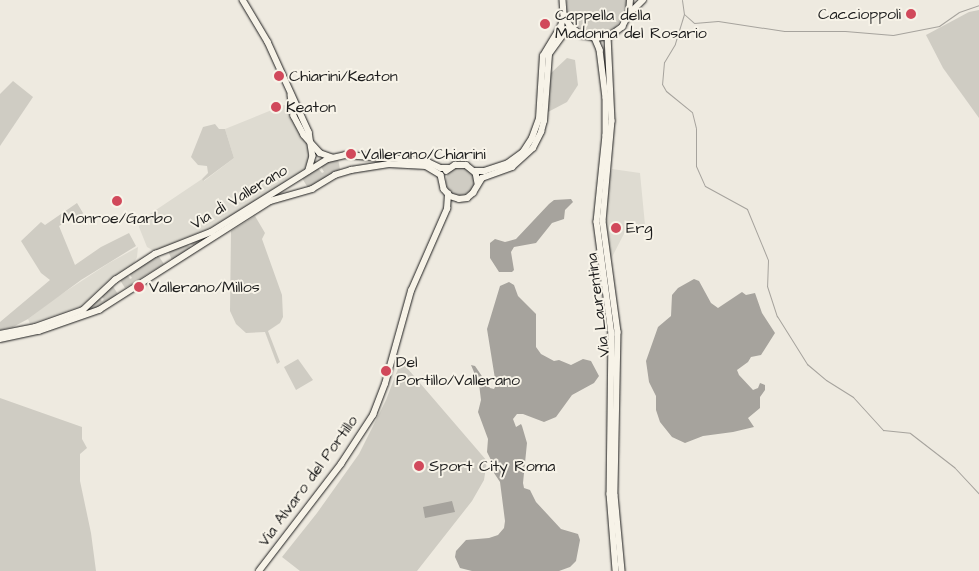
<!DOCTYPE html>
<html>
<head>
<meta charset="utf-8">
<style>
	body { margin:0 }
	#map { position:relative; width:979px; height:571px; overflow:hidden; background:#eeeae0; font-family:"Architects Daughter",sans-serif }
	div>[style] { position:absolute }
	.built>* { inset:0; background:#dedbd1 }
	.green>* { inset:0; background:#cfccc3 }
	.round { border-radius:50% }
	.water>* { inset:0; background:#a6a39d }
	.stream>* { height:1px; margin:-0.5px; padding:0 0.5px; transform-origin:0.5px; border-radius:0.5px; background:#a6a39d }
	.roads { filter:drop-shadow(0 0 1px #1c1c1c) drop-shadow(0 0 1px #1c1c1c) }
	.secondary>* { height:5.5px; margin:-2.75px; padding:0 2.75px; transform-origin:2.75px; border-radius:2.75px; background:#f7f3e8 }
	.dots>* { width:14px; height:14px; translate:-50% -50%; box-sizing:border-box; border:2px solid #f7f3e8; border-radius:50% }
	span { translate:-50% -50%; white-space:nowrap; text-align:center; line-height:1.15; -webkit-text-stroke:4px #f7f3e8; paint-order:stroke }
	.poi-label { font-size:16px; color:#1c1c1c }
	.right { translate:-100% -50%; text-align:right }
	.left { translate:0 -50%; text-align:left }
	.street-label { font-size:16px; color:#1c1c1c }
</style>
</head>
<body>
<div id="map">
	<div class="built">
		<div style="clip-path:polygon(284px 105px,289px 107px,291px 116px,309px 149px,309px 162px,301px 172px,214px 226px,154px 251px,147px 247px,139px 227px,141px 220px,202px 179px,204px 181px,234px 158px,225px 129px)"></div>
		<div style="clip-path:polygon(612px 169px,640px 173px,645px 225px,628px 226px,611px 259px,606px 224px,608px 182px)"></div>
		<div style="clip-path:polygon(138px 247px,137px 257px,134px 263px,108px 280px,81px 306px,30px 324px,28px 319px,54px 299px,109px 263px)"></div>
	</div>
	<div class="green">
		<div style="clip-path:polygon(567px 0,627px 0,626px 12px,615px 28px,607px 33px,588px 33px,572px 22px,567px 13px)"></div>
		<div style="clip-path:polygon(979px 10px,979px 118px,943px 68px,926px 35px,969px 12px)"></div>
		<div style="clip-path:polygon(567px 58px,575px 60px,578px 85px,567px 102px,548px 112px,551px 73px)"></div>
		<div style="clip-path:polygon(13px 81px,33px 97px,0 146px,0 94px)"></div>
		<div style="clip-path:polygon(215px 124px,219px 129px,225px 129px,234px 158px,203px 181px,202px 179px,208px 173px,207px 166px,198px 165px,191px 157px,203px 127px)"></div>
		<div style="clip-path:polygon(338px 158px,340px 170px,308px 188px,302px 178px,317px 167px,322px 173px,324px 172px,320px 165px)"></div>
		<div class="round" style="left:446px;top:167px;width:28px;height:28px"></div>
		<div style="clip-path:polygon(77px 203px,83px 213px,78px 221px,74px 218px,59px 226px,75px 265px,101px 247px,129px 233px,136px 246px,81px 280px,28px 319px,13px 327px,0 330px,0 322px,50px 280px,41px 273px,21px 241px,41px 222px,45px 225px)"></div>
		<div style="clip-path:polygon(255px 216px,265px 233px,262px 239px,282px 295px,283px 317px,280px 323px,268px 331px,280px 362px,277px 364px,265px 332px,246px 333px,236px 324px,230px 311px,231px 231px)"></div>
		<div style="clip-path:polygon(215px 233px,172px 260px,168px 251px,187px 245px,191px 247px,194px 245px,190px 244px)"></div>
		<div style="clip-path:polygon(158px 255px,164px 264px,125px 288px,120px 280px,127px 274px,130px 279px,132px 278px,129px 273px)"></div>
		<div style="clip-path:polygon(112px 285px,118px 294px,98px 307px,83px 312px,99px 298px,102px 301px,104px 299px,101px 296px)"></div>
		<div style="clip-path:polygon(298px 359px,313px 380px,296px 390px,284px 367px)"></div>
		<div style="clip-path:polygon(401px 361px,487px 461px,484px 480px,472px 501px,417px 571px,300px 571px,282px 557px,317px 513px,359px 454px,386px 400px)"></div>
		<div style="clip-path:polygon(0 398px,82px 427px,82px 439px,87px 448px,80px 454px,80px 481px,91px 533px,96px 571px,0 571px)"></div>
	</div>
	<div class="water">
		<div style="clip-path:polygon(571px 199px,573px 202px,565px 210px,564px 219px,552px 223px,536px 243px,514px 247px,511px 252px,514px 270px,512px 272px,499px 272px,490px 258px,490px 243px,495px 239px,505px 242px,516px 239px,549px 204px,554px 200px)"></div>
		<div style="clip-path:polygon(694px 279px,699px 281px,711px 303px,718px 308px,742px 292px,746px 295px,755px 293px,762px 313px,775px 333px,761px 355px,751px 357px,748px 362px,737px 370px,739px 375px,753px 390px,758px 388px,760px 383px,765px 385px,765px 390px,760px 397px,760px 408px,748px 418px,754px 427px,733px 432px,703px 436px,685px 443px,672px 437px,660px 422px,656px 410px,656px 396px,649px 382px,646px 361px,658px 327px,671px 316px,672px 295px,678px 288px)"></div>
		<div style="clip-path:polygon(509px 282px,514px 285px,518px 296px,536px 314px,536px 347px,541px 354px,554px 361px,559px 360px,571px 365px,583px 359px,591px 361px,599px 376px,594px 383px,572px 395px,556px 417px,544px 422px,523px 414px,517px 414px,513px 419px,516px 427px,521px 424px,522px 426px,527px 443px,523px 483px,524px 488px,530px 490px,536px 502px,561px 529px,578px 534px,580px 540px,576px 561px,570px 567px,559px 571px,472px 571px,460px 568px,455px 557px,456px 551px,466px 540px,489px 538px,498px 535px,504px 528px,505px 521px,500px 482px,494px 473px,494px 466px,487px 452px,488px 439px,478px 412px,481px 400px,479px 384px,471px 365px,475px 366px,490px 388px,494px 389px,496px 385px,487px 329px,500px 286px)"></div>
		<div style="clip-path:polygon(452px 501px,455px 512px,425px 518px,423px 507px)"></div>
	</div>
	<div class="stream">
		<div style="left:682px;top:0;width:14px;rotate:82deg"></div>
		<div style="left:684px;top:14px;width:13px;rotate:42deg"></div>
		<div style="left:694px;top:23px;width:24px;rotate:-5deg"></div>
		<div style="left:718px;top:21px;width:67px;rotate:8.6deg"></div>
		<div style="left:784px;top:31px;width:61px"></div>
		<div style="left:845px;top:31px;width:48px;rotate:4.8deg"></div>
		<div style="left:893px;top:35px;width:47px;rotate:-11.1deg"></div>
		<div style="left:939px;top:26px;width:24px;rotate:-35deg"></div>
		<div style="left:959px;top:12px;width:21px;rotate:-19deg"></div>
		<div style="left:684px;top:14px;width:31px;rotate:107deg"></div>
		<div style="left:675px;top:44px;width:21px;rotate:121deg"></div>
		<div style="left:664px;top:62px;width:22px;rotate:95deg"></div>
		<div style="left:662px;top:84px;width:8px;rotate:60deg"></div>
		<div style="left:666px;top:91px;width:33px;rotate:39deg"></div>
		<div style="left:692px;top:112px;width:16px;rotate:76deg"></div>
		<div style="left:696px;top:128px;width:38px;rotate:90deg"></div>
		<div style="left:696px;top:166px;width:22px;rotate:66deg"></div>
		<div style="left:705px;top:186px;width:48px;rotate:28.7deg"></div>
		<div style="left:747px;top:209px;width:55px;rotate:67.6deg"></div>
		<div style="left:768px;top:260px;width:26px;rotate:92deg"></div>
		<div style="left:767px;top:286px;width:32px;rotate:72deg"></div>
		<div style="left:777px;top:316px;width:57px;rotate:58deg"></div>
		<div style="left:807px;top:364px;width:25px;rotate:40deg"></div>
		<div style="left:826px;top:380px;width:32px;rotate:32deg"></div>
		<div style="left:853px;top:397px;width:45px;rotate:47.7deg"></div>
		<div style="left:883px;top:430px;width:27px;rotate:6deg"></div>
		<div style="left:910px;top:433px;width:56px;rotate:37.7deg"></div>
		<div style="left:954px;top:467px;width:37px;rotate:47deg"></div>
	</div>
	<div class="roads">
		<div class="secondary">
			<div style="left:243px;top:0;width:49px;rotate:59.2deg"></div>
			<div style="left:268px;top:42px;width:99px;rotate:65.5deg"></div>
			<div style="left:309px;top:132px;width:24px;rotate:81deg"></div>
			<div style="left:313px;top:156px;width:15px;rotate:106deg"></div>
			<div style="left:563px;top:0;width:14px;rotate:86deg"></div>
			<div style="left:564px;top:14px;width:13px;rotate:63deg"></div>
			<div style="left:570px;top:26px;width:15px;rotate:37deg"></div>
			<div style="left:582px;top:35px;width:15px;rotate:11deg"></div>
			<div style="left:597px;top:38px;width:14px;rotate:-12deg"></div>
			<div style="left:611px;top:35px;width:14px;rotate:-36deg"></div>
			<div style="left:622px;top:27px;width:15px;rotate:-62deg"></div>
			<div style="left:629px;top:14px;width:14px;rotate:-86deg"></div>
			<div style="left:630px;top:13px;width:18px;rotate:-45deg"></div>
			<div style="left:608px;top:36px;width:85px;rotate:87.3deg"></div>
			<div style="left:612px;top:121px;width:100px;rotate:95.1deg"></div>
			<div style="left:603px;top:221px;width:112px;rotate:82.3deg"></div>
			<div style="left:618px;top:332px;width:163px;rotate:91.1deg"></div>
			<div style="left:615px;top:495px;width:76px;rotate:84.7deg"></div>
			<div style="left:595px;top:38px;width:13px;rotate:67deg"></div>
			<div style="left:600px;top:50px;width:48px;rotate:82.9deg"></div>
			<div style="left:606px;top:98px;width:37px;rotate:90deg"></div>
			<div style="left:606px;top:135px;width:87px;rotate:95.9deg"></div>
			<div style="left:597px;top:222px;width:113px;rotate:82.4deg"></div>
			<div style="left:612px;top:334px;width:160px;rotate:90.7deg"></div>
			<div style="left:610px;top:494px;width:77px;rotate:85.5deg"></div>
			<div style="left:291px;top:95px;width:21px;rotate:82deg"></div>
			<div style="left:294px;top:116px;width:21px;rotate:62deg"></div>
			<div style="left:304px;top:135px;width:24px;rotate:48deg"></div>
			<div style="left:320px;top:153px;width:12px;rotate:20deg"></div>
			<div style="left:446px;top:171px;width:11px;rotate:-34deg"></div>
			<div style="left:455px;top:165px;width:11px"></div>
			<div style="left:466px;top:165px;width:13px;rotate:39deg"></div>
			<div style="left:476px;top:173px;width:10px;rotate:79deg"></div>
			<div style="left:475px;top:171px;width:9px"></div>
			<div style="left:484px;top:171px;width:25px;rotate:-18deg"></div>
			<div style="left:508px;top:163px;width:19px;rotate:-36deg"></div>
			<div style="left:523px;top:152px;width:17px;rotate:-57deg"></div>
			<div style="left:532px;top:138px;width:20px;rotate:-70deg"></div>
			<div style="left:539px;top:119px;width:63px;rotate:-86.4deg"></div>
			<div style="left:543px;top:56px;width:35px;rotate:-59deg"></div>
			<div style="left:561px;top:26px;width:11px;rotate:-75deg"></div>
			<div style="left:0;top:334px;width:36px;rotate:-11deg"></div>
			<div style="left:35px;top:327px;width:51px;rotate:-19.5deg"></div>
			<div style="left:83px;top:310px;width:44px;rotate:-43.2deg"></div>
			<div style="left:115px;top:280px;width:48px;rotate:-33deg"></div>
			<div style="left:155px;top:254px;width:60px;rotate:-21.4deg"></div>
			<div style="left:211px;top:232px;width:138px;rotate:-32deg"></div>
			<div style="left:328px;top:159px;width:17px;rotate:-13deg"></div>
			<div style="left:345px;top:155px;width:67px;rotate:4.3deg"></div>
			<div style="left:412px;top:160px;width:16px;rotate:7deg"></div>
			<div style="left:428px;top:162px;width:14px;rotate:25deg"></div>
			<div style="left:441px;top:168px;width:8px"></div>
			<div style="left:0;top:339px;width:40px;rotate:-12deg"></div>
			<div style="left:39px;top:331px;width:64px;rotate:-19.3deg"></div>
			<div style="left:99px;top:310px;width:203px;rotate:-32.5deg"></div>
			<div style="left:270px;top:201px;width:44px;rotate:-15.9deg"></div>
			<div style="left:312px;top:189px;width:27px;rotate:-31deg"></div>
			<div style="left:335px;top:175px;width:17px;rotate:-17deg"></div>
			<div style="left:351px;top:170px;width:38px;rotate:-9deg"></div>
			<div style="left:389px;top:164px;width:37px;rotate:3deg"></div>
			<div style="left:426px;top:166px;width:17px;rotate:31deg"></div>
			<div style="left:441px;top:175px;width:14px;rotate:78deg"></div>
			<div style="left:444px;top:189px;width:9px;rotate:49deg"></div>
			<div style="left:450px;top:196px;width:9px;rotate:18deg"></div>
			<div style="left:459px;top:199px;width:8px;rotate:-7deg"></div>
			<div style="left:467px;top:198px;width:8px;rotate:-40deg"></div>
			<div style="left:473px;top:193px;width:17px;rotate:-59deg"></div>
			<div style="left:482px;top:178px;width:32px;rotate:-20deg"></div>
			<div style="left:512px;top:167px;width:28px;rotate:-42deg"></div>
			<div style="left:533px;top:148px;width:18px;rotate:-63deg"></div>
			<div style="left:541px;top:132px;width:11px;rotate:-75deg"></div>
			<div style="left:544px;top:121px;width:67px;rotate:-85.7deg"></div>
			<div style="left:549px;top:54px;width:26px;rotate:-54deg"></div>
			<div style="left:564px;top:33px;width:10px;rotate:-24deg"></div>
			<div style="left:259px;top:571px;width:135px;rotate:-52.5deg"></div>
			<div style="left:341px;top:464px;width:59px;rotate:-56.9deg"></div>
			<div style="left:373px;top:415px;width:33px;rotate:-69deg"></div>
			<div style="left:385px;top:384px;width:97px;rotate:-74.4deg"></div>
			<div style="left:411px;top:291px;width:90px;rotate:-66.3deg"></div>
			<div style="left:447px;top:209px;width:15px;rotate:-86deg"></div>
		</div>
	</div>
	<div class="dots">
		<div style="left:911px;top:14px;background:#d1495b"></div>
		<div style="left:545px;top:24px;background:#d1495b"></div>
		<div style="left:279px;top:76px;background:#d1495b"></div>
		<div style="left:276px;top:107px;background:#d1495b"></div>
		<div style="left:351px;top:154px;background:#d1495b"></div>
		<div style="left:117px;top:201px;background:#d1495b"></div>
		<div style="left:616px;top:228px;background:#d1495b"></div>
		<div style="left:139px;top:287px;background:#d1495b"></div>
		<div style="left:386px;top:371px;background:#d1495b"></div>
		<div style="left:419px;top:466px;background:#d1495b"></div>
	</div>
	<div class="poi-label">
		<span class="right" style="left:901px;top:14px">Caccioppoli</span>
		<span class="left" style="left:555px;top:24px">Cappella della<br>Madonna del Rosario</span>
		<span class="left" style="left:289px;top:76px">Chiarini/Keaton</span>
		<span class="left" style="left:286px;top:107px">Keaton</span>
		<span class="left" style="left:361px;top:154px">Vallerano/Chiarini</span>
		<span style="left:117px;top:218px">Monroe/Garbo</span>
		<span class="left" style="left:626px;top:228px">Erg</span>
		<span class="left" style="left:149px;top:287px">Vallerano/Millos</span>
		<span class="left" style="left:396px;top:371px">Del<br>Portillo/Vallerano</span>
		<span class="left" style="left:429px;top:466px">Sport City Roma</span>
	</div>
	<div class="street-label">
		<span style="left:239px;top:197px;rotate:-31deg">Via di Vallerano</span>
		<span style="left:598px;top:305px;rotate:-97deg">Via Laurentina</span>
		<span style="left:308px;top:481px;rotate:-54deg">Via Alvaro del Portillo</span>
	</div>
</div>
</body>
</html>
